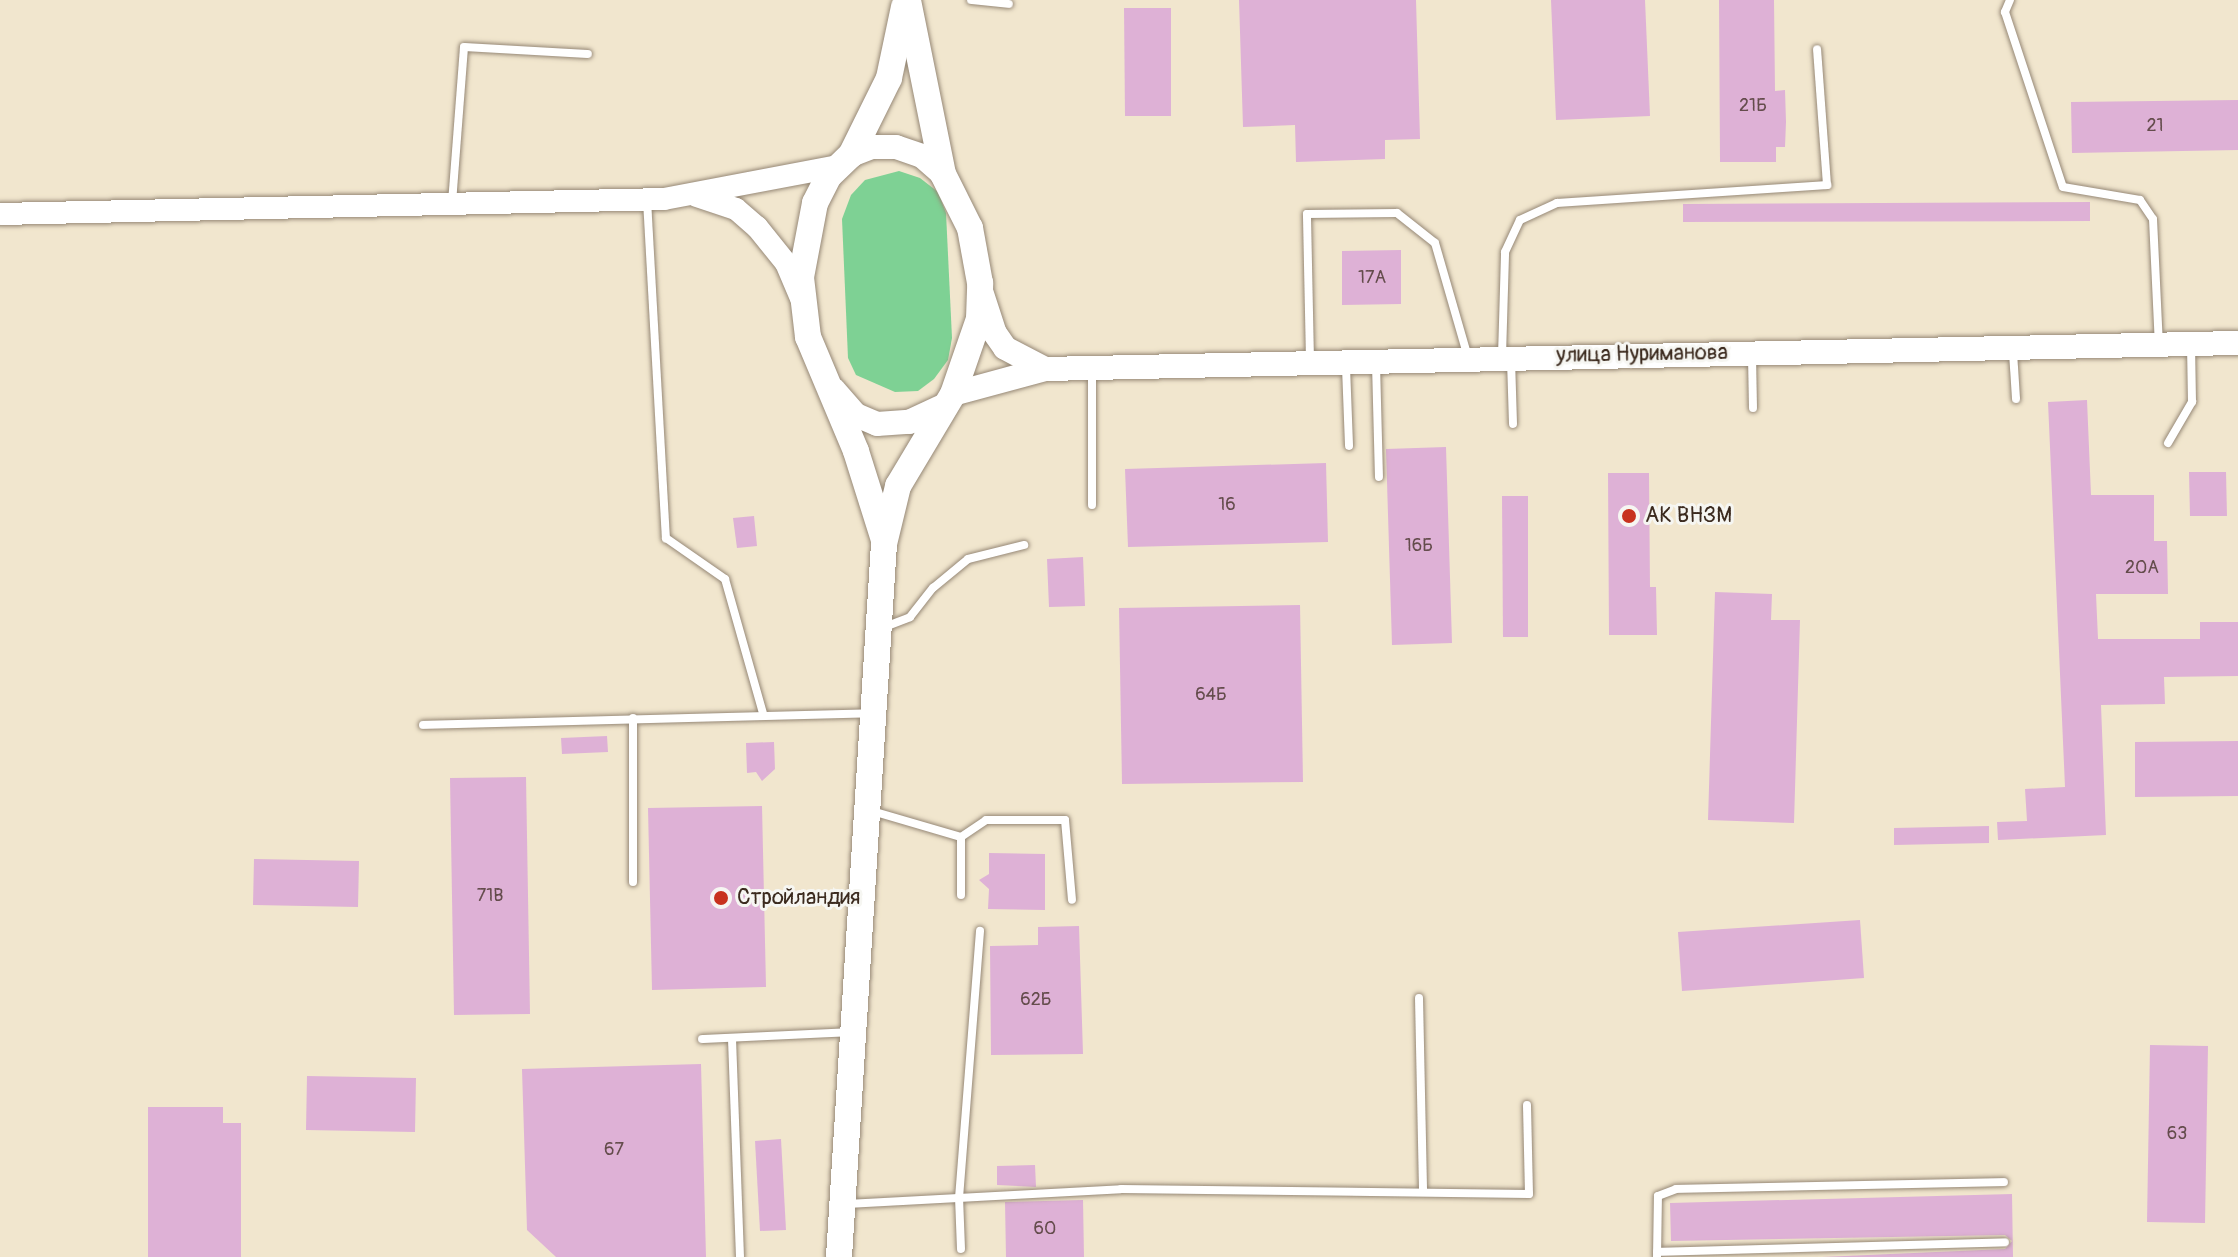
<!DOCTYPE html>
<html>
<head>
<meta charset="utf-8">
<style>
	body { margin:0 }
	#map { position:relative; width:2238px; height:1257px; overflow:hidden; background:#f1e6ce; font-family:Pangolin,sans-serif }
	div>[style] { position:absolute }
	.green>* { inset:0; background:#7ed194 }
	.building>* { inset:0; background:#deb1d6 }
	.roads { filter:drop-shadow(0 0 2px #968876) drop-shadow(0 0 2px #968876) }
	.service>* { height:8px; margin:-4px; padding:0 4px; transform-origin:4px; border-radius:4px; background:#fff }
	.tertiary>* { height:22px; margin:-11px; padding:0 11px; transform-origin:11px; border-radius:11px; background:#fff }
	.secondary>* { height:24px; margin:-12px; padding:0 12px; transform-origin:12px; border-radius:12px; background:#fff }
	.primary>* { height:26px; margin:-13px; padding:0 13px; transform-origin:13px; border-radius:13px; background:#fff }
	.dots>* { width:22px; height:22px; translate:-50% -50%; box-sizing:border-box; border:4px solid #f6f6f2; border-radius:50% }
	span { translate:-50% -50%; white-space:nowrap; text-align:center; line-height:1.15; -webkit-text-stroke:6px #f6f6f2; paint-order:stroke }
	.number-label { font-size:18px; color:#644c4c }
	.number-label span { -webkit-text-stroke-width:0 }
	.street-label { font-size:22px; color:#3b2a1e }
	.poi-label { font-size:22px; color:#3b2a1e }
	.left { translate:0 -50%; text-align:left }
</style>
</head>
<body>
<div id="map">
	<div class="green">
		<div style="clip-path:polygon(899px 171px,920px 178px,938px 192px,946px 213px,952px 338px,948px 360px,934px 379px,918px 391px,895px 392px,856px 375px,848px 358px,842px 219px,851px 195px,865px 180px)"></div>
	</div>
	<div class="building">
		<div style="clip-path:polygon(1239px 0,1416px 0,1420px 139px,1385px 140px,1385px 159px,1296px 162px,1295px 125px,1243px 127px)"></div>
		<div style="clip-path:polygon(1551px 0,1645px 0,1650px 116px,1556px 120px)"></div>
		<div style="clip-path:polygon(1719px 0,1774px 0,1775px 91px,1785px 90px,1786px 122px,1785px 147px,1776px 147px,1776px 162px,1720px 162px)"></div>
		<div style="clip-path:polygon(1124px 8px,1171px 8px,1171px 116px,1125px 116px)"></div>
		<div style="clip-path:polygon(2238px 100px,2238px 150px,2072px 153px,2071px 102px)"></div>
		<div style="clip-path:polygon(2090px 202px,2090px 221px,1683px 222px,1683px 204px)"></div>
		<div style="clip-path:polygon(1401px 250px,1401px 304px,1342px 305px,1342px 251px)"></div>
		<div style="clip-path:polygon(2087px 400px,2091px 495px,2154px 495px,2154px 541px,2167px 541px,2168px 594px,2096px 594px,2098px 639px,2200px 639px,2200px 622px,2238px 622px,2238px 676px,2164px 677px,2165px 704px,2101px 705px,2106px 835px,1998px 840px,1997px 822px,2027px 821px,2025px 789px,2065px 787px,2048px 402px)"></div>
		<div style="clip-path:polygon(1446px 447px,1452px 643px,1392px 645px,1386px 449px)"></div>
		<div style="clip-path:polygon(1326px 463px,1328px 542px,1128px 547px,1125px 469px)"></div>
		<div style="clip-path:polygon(2189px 472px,2226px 472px,2227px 516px,2190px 516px)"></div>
		<div style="clip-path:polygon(1608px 473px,1649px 473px,1650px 587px,1656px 587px,1657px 635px,1609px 635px)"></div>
		<div style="clip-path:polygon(1502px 496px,1528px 496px,1528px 637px,1503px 637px)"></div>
		<div style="clip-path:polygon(754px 516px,757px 546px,737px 548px,733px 518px)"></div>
		<div style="clip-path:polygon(1083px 557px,1085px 606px,1049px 607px,1047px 559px)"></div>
		<div style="clip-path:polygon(1715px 592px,1772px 594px,1771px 620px,1800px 620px,1794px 823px,1708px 820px)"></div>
		<div style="clip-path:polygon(1300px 605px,1303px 782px,1122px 784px,1119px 608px)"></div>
		<div style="clip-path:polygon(607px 736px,608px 752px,562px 754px,561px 738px)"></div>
		<div style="clip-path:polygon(2238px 741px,2238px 796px,2135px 797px,2135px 742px)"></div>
		<div style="clip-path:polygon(774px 742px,775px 769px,762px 781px,756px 772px,747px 773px,746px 743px)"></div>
		<div style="clip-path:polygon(526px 777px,530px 1014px,454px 1015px,450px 778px)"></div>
		<div style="clip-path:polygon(762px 806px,766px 987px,652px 990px,648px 808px)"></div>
		<div style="clip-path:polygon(1989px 826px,1989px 843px,1894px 845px,1894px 828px)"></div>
		<div style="clip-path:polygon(989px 853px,1045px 854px,1045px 910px,988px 909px,989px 889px,979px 880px,989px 874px)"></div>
		<div style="clip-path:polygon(254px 859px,359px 861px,358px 907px,253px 905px)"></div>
		<div style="clip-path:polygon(1860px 920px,1864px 978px,1682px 991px,1678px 932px)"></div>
		<div style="clip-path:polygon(1079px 926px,1083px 1054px,991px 1055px,990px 946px,1038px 945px,1038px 927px)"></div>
		<div style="clip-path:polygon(2150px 1045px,2208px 1046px,2205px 1223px,2147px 1222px)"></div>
		<div style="clip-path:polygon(701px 1064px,706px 1257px,556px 1257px,527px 1230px,522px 1069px)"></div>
		<div style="clip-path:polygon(307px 1076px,416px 1078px,415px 1132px,306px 1130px)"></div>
		<div style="clip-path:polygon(148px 1107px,223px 1107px,223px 1123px,241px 1123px,241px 1257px,148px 1257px)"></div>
		<div style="clip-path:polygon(781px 1139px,786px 1230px,760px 1231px,755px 1141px)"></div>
		<div style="clip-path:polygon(1035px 1165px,1036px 1187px,997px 1185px,997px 1166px)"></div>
		<div style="clip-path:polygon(2012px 1194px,2013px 1257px,1822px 1257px,2005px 1249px,2012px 1241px,2005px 1235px,1671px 1241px,1670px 1203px)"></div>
		<div style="clip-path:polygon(1083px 1200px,1084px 1257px,1006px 1257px,1005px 1202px)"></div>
	</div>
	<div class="roads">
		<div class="service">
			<div style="left:971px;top:0;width:38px;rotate:6deg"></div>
			<div style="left:2010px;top:0;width:13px;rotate:113deg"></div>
			<div style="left:2005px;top:12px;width:184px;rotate:71.7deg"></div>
			<div style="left:2063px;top:187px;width:78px;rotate:9.6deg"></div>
			<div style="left:2140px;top:200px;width:23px;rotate:56deg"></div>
			<div style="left:2153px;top:219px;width:125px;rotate:87.3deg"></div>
			<div style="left:647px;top:200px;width:339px;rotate:86.8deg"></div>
			<div style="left:666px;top:538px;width:72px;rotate:34.8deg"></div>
			<div style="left:725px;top:579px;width:139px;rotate:74.2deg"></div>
			<div style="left:452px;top:203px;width:156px;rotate:-85.6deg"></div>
			<div style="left:464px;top:47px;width:124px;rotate:3.2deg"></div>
			<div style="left:2013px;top:352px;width:47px;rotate:86.3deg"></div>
			<div style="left:1502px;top:356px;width:104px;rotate:-88.3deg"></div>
			<div style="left:1505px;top:252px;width:35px;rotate:-65deg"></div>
			<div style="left:1520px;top:220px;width:41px;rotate:-24.7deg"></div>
			<div style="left:1557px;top:203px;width:271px;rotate:-3.8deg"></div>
			<div style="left:1827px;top:185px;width:136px;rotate:-94.2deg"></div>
			<div style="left:1752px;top:356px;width:52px;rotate:88.9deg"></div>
			<div style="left:1310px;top:360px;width:146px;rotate:-91.2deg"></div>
			<div style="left:1307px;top:214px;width:90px;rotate:-0.6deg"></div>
			<div style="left:1397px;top:213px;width:48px;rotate:38.3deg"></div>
			<div style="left:1435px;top:243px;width:119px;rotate:73.9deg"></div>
			<div style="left:1511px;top:360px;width:64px;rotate:88.2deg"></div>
			<div style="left:1376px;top:364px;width:113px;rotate:88.5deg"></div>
			<div style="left:1346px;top:367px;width:79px;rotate:87.8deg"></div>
			<div style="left:1092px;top:369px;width:136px;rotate:90deg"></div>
			<div style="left:2168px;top:443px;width:48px;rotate:-59.7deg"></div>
			<div style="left:2192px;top:402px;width:55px;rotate:-91deg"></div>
			<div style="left:882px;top:628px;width:30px;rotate:-21deg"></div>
			<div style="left:910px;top:617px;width:37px;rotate:-52deg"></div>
			<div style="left:933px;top:588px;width:45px;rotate:-39.6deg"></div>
			<div style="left:968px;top:559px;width:58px;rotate:-14deg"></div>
			<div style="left:423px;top:725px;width:445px;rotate:-1.5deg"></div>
			<div style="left:872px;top:811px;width:93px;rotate:16.3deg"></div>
			<div style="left:961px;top:837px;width:30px;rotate:-34deg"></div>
			<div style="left:986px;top:820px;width:79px"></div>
			<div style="left:1065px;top:820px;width:80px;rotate:85deg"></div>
			<div style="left:633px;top:882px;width:164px;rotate:-90deg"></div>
			<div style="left:961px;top:895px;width:58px;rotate:-90deg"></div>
			<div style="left:1419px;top:998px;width:193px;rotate:88.8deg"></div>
			<div style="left:702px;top:1039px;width:147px;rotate:-2.7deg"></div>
			<div style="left:732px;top:1039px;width:218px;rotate:87.9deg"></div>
			<div style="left:847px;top:1204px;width:274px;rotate:-3.1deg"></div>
			<div style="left:1121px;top:1189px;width:408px;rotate:0.7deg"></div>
			<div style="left:1529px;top:1194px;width:89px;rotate:-91.3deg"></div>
			<div style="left:961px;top:1249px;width:51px;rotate:-92.2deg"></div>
			<div style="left:959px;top:1198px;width:268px;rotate:-85.5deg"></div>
			<div style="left:1657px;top:1252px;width:348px;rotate:-1.6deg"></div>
			<div style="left:1657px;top:1257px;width:61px;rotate:-89.1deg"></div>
			<div style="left:1658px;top:1196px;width:19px;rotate:-21deg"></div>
			<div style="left:1676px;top:1189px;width:328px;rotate:-1.2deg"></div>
		</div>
		<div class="tertiary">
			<div style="left:697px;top:196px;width:41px;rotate:18.4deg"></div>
			<div style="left:736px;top:209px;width:28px;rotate:41deg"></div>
			<div style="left:757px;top:227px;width:46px;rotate:51.1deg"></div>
			<div style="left:786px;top:263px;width:38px;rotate:67deg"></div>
			<div style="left:0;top:214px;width:664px;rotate:-1.29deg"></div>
			<div style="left:664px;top:199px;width:177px;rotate:-10.7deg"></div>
		</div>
		<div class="secondary">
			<div style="left:851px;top:155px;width:22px;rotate:-21deg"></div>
			<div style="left:872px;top:147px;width:24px"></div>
			<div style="left:896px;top:147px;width:28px;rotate:19deg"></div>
			<div style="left:922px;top:156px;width:28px;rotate:41deg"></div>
			<div style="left:982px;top:294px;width:40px;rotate:72deg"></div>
			<div style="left:994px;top:332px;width:19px;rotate:55deg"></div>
			<div style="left:1005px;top:348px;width:45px;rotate:27.7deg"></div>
			<div style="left:834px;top:390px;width:33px;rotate:49deg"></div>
			<div style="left:856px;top:415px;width:23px;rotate:23deg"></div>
			<div style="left:877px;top:424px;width:32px;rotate:-4deg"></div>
			<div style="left:909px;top:422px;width:38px;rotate:-25deg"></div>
			<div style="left:953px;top:394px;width:95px;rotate:-15.2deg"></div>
			<div style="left:1045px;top:369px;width:1193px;rotate:-1.25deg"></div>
		</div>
		<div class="primary">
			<div style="left:884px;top:540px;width:93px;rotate:-107.5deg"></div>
			<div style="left:856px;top:451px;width:124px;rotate:-112.8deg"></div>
			<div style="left:808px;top:337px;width:60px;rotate:-96.7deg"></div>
			<div style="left:801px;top:277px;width:75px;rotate:-79.3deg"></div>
			<div style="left:815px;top:203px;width:30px;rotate:-63deg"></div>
			<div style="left:829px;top:176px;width:30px;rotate:-44deg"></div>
			<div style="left:851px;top:155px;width:86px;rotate:-63.7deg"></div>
			<div style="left:889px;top:78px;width:73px;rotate:-78.1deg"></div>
			<div style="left:839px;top:1257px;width:714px;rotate:-86.39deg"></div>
			<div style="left:884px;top:544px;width:60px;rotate:-76.4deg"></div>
			<div style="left:898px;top:486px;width:107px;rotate:-59.1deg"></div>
			<div style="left:953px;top:394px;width:79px;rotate:-70.9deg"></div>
			<div style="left:979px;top:319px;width:36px;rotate:-88deg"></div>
			<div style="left:980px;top:283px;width:56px;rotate:-100.3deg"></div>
			<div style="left:970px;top:228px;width:60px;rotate:-116.6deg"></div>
			<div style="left:943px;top:174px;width:177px;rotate:-101.4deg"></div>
		</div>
	</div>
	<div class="dots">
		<div style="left:1629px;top:516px;background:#c8321e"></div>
		<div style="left:721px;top:898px;background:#c8321e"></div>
	</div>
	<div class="number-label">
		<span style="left:1753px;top:106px">21Б</span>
		<span style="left:2155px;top:126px">21</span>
		<span style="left:1372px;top:278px">17А</span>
		<span style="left:1227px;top:505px">16</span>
		<span style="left:1419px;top:546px">16Б</span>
		<span style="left:2142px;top:568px">20А</span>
		<span style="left:1211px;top:695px">64Б</span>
		<span style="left:490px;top:896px">71В</span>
		<span style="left:1036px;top:1000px">62Б</span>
		<span style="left:2177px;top:1134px">63</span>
		<span style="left:614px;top:1150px">67</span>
		<span style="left:1045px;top:1229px">60</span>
	</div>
	<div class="street-label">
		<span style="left:1642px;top:354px;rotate:-1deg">улица Нуриманова</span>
	</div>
	<div class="poi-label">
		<span class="left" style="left:1645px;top:516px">АК ВНЗМ</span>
		<span class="left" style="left:737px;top:898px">Стройландия</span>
	</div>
</div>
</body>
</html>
